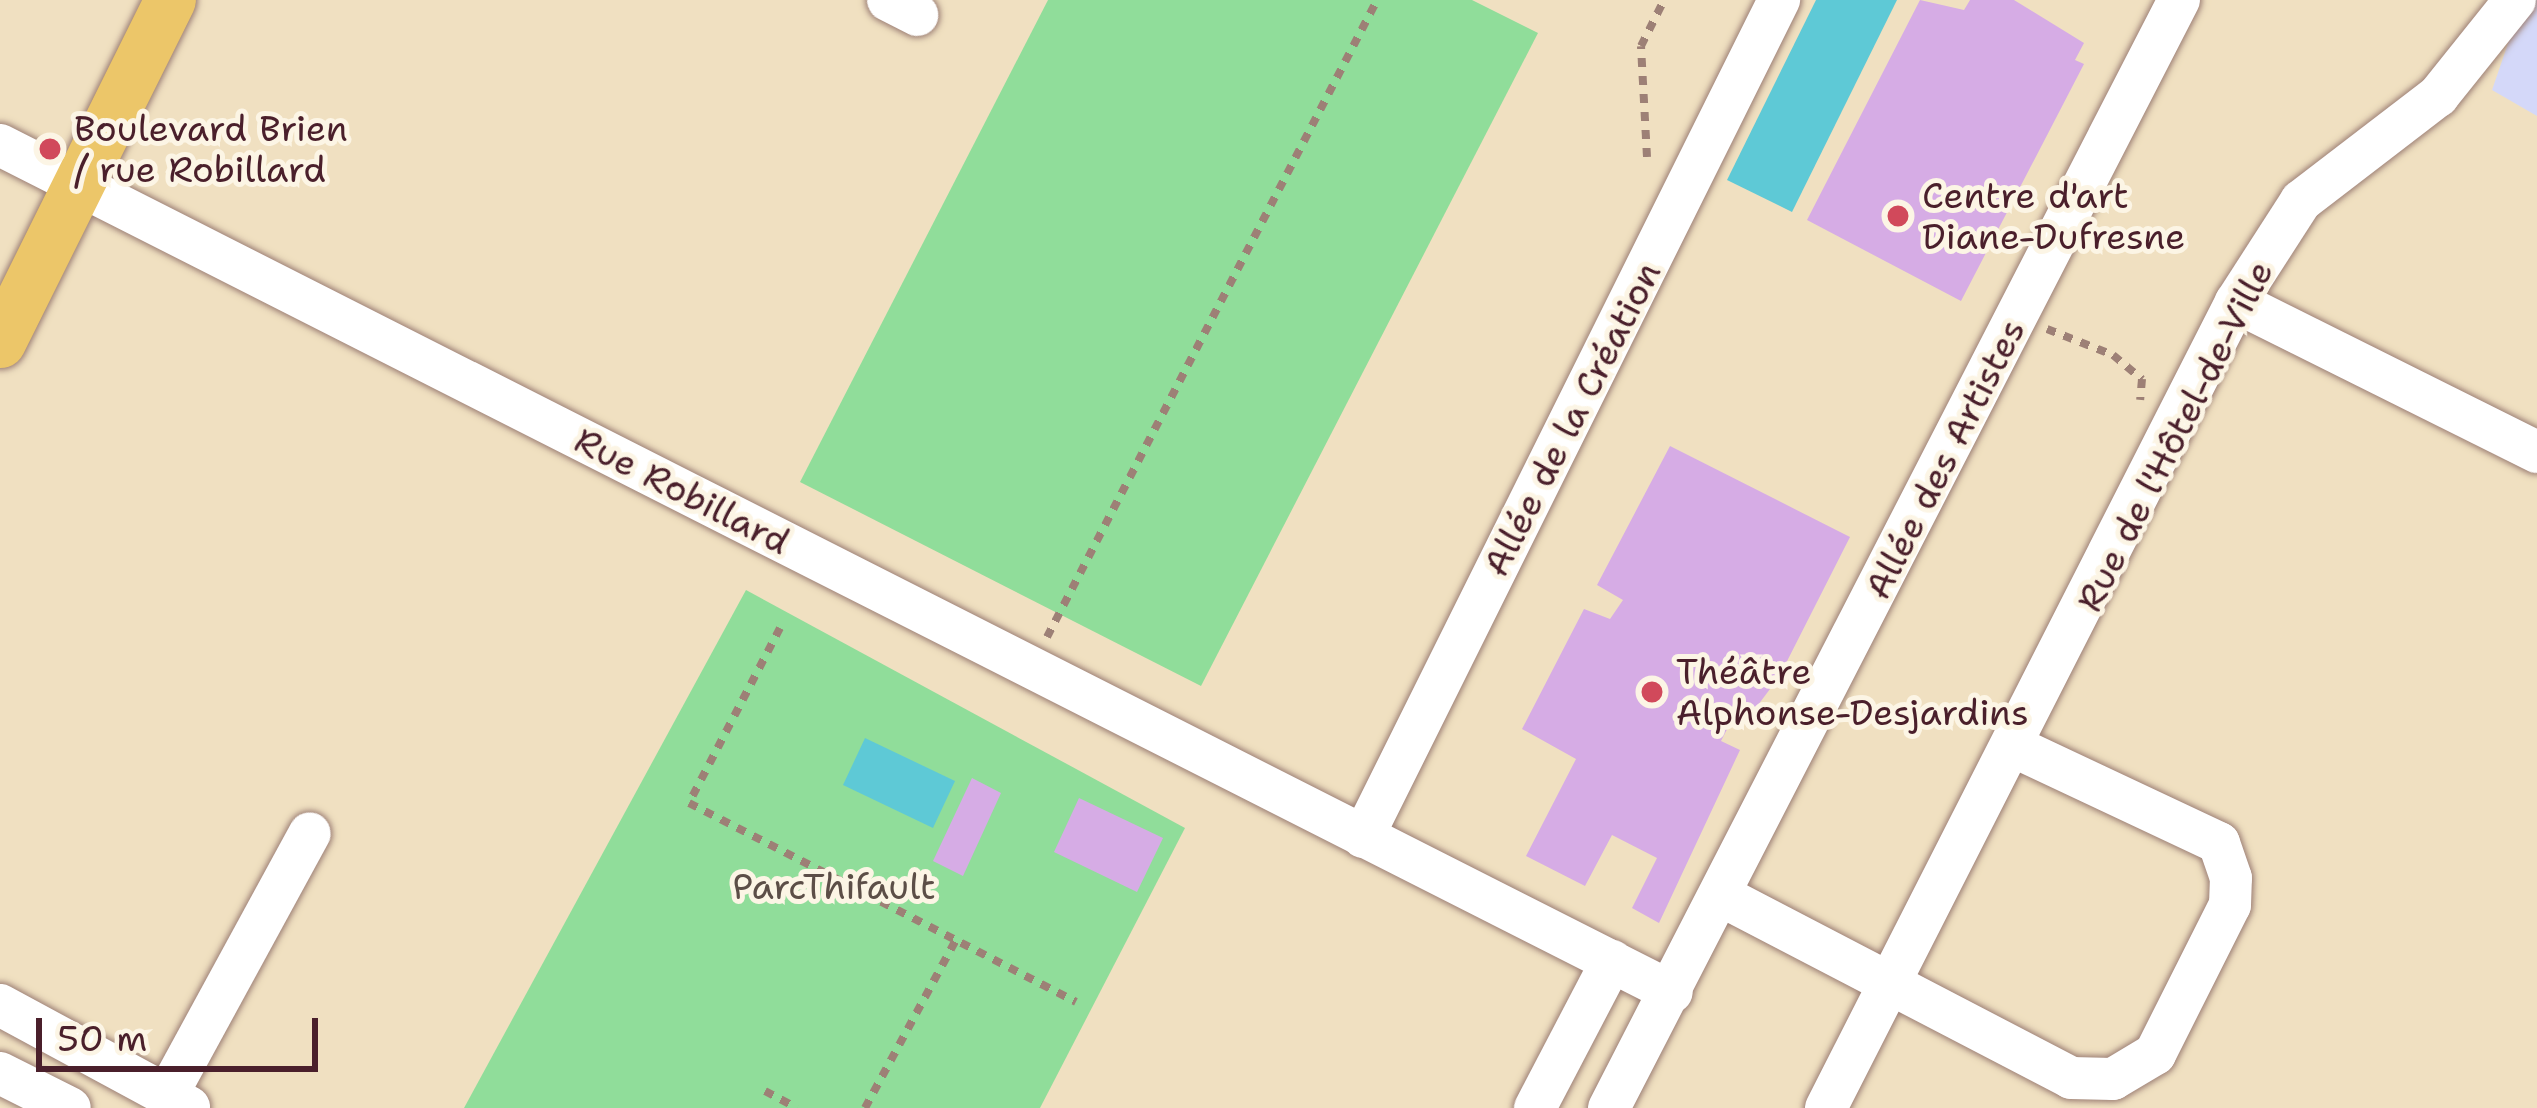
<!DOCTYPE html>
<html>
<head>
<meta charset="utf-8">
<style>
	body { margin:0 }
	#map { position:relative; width:2537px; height:1108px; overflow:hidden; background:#f0e0c1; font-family:"Shantell Sans",sans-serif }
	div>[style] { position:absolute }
	.built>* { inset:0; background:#d4d8f9 }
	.green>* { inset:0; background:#90dd9a }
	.water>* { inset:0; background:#5ec9d6 }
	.building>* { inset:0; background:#d6ace5 }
	.path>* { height:8px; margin-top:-4px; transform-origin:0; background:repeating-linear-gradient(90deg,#9d8076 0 9px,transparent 0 18px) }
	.roads { filter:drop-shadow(0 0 3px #9d8076) drop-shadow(0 0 3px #9d8076) }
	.minor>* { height:42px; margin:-21px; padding:0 21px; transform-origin:21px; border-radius:21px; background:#fff }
	.major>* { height:51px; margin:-25.5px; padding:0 25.5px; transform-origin:25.5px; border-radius:25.5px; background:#ecc669 }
	.dots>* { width:33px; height:33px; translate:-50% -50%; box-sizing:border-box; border:6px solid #fcf5e5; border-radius:50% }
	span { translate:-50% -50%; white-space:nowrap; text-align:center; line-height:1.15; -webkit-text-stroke:10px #fcf5e5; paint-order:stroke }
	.poi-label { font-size:36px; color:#4a1f2b }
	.left { translate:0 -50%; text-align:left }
	.street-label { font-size:36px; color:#4a1f2b }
	.park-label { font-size:36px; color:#5c4e47 }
	.scale { position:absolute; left:36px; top:1018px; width:282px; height:54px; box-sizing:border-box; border:6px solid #4a1f2b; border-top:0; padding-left:15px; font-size:36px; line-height:42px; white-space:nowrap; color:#4a1f2b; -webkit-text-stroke:9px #fcf5e5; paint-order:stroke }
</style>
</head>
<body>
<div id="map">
	<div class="built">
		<div style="clip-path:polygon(2523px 0,2537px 0,2537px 116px,2492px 90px)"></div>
	</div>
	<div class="green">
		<div style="clip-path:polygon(1048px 0,1472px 0,1538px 33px,1201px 686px,800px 482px)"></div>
		<div style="clip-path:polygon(746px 590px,1185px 828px,1040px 1108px,464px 1108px)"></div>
	</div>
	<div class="water">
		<div style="clip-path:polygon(1816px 0,1897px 0,1792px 212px,1727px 180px)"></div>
		<div style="clip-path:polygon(865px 738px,955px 781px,933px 828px,843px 785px)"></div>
	</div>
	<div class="building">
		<div style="clip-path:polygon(1920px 0,1964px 10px,1970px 0,2014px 0,2084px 43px,2075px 60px,2084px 64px,1961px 301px,1807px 220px)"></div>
		<div style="clip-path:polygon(1670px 446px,1850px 537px,1779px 677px,1752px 713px,1738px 708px,1721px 741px,1740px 750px,1659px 923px,1632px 908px,1657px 858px,1612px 835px,1585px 886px,1526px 856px,1576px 759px,1522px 729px,1584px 609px,1610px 619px,1623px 600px,1597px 585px)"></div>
		<div style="clip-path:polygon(972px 778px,1001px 793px,963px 876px,933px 861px)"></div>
		<div style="clip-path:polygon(1079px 798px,1163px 838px,1137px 892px,1054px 852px)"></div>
	</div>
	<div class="path">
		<div style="left:1647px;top:157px;width:111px;rotate:-93.1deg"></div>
		<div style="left:1641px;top:46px;width:51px;rotate:-63.4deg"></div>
		<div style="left:2047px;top:329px;width:71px;rotate:21.5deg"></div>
		<div style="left:2113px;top:355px;width:38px;rotate:40deg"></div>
		<div style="left:2142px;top:379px;width:21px;rotate:95deg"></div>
		<div style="left:780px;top:628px;width:197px;rotate:117.5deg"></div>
		<div style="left:689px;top:803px;width:435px;rotate:27.2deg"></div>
		<div style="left:1047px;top:637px;width:717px;rotate:-62.61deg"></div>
		<div style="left:765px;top:1091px;width:36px;rotate:28deg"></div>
		<div style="left:865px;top:1108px;width:191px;rotate:-61.6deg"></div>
	</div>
	<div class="roads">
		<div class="minor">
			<div style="left:888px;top:0;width:33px;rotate:27deg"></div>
			<div style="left:0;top:145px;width:1874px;rotate:26.87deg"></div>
			<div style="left:2236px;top:302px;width:336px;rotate:26.5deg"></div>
			<div style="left:1363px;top:837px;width:935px;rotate:-63.57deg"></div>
			<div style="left:1720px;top:895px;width:396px;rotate:27.5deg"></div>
			<div style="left:2071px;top:1078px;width:42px;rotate:1.4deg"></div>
			<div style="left:2113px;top:1079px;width:49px;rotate:-30.8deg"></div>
			<div style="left:2155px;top:1054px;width:167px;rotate:-63.3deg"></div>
			<div style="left:2230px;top:905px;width:27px;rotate:-88deg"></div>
			<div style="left:2231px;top:878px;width:37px;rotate:-109deg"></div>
			<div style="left:2219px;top:843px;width:225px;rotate:-154.8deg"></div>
			<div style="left:0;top:1005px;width:215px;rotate:28.4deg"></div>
			<div style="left:0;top:1073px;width:78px;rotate:26.6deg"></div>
			<div style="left:167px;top:1095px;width:298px;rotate:-61.4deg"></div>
			<div style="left:1535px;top:1108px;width:166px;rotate:-62.4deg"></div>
			<div style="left:1609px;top:1108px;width:1246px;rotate:-62.78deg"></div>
			<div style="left:1826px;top:1108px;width:904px;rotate:-63.04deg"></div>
			<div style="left:2236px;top:302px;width:120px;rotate:-57.2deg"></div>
			<div style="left:2301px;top:201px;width:173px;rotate:-37.5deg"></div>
			<div style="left:2438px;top:96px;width:123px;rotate:-51.3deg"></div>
		</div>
		<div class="major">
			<div style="left:0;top:342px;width:382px;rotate:-63.6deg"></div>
		</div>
	</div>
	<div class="dots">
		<div style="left:50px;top:149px;background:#d1495b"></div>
		<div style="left:1898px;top:216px;background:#d1495b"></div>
		<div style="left:1652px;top:692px;background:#d1495b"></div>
	</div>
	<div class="poi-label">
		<span class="left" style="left:74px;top:149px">Boulevard Brien<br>/ rue Robillard</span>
		<span class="left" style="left:1922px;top:216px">Centre d'art<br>Diane-Dufresne</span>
		<span class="left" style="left:1676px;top:692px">Théâtre<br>Alphonse-Desjardins</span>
	</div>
	<div class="street-label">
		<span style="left:1572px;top:419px;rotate:-63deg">Allée de la Création</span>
		<span style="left:2175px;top:436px;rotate:-63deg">Rue de l'Hôtel-de-Ville</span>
		<span style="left:1945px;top:459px;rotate:-63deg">Allée des Artistes</span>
		<span style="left:682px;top:491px;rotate:27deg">Rue Robillard</span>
	</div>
	<div class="park-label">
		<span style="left:834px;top:887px">ParcThifault</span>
	</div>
	<div class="scale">50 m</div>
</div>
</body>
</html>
